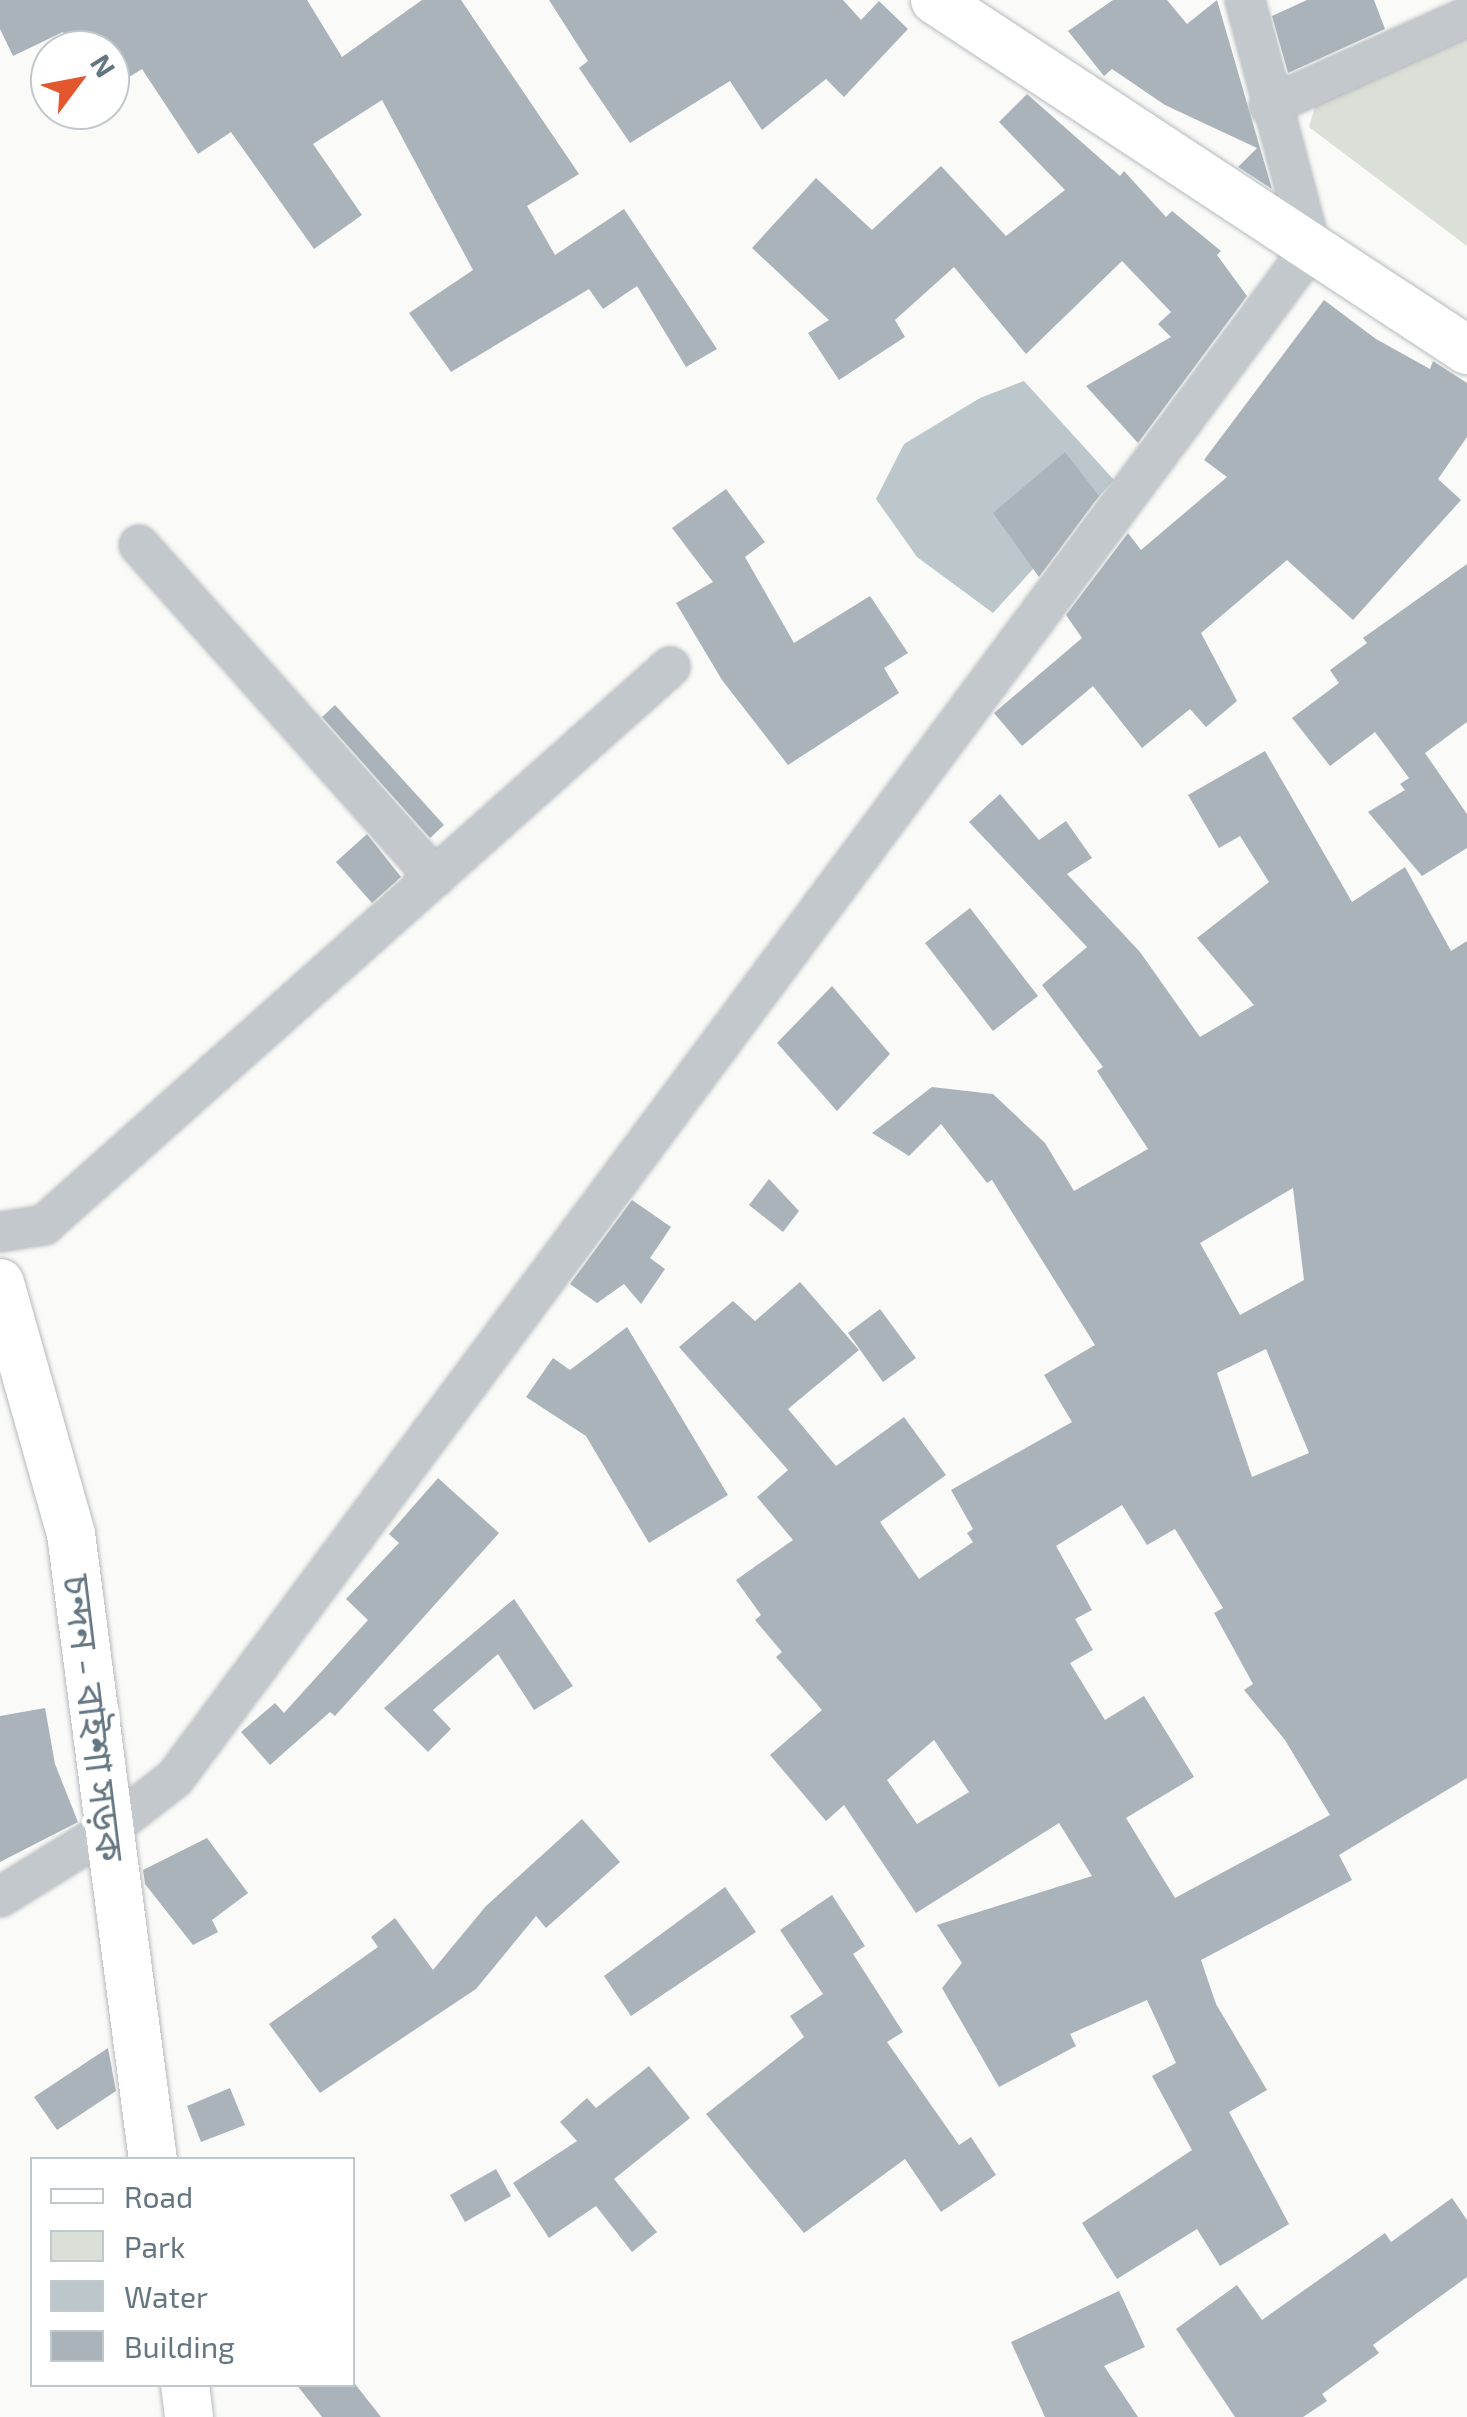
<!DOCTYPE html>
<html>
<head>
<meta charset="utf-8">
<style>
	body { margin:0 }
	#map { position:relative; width:1467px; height:2417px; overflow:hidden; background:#fafaf8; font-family:"Exo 2","Noto Sans Bengali",sans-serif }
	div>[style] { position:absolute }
	.green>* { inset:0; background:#dadfd7 }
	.water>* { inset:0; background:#bbc7cb }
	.building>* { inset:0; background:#aab3b9 }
	.roads { filter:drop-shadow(0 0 2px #b5babe) drop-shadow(0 0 2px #b5babe) }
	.minor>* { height:38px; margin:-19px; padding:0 19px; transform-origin:19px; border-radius:19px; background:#c3c8cc }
	.major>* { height:48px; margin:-24px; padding:0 24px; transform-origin:24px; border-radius:24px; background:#fff }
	span { translate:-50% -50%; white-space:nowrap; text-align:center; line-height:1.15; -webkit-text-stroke:10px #fff; paint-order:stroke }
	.street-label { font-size:38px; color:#657683 }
	.legend { position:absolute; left:30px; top:2157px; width:325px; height:230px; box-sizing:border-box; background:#fff; border:2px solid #c1c8cd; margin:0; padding:12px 18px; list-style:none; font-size:30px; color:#657683 }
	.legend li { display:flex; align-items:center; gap:20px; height:50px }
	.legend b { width:50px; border:2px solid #c1c8cd }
	.north { position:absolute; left:30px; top:30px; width:100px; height:100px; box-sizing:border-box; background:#fff; border:2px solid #c1c8cd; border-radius:50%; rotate:58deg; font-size:28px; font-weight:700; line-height:40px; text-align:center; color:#657683 }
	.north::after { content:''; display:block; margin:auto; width:35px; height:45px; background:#e4572e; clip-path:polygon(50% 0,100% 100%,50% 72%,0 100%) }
</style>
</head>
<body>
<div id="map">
	<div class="green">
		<div style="clip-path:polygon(1467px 37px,1467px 246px,1309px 127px,1319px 93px)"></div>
	</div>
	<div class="water">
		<div style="clip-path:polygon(1024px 381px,1114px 480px,993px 613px,917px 557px,876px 499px,904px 444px,980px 398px)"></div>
	</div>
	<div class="building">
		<div style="clip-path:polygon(0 0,307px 0,342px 57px,422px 0,461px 0,579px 174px,527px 206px,555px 255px,624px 209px,717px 349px,686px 367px,637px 286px,603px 309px,589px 289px,451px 372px,409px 313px,473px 270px,382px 100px,313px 144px,362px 215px,314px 249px,231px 132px,198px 154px,142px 69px,110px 89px,110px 50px,73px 50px,63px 32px,13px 56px,0 29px)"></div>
		<div style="clip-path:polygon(549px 0,843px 0,861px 20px,879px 1px,908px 29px,844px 97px,826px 79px,762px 130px,730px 81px,630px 143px,579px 68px,588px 61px)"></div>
		<div style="clip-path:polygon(1113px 0,1167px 0,1187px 24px,1217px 0,1272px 189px,1238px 167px,1257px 148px,1165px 105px,1112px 69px,1104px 76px,1068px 31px)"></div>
		<div style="clip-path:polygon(1307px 0,1374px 0,1385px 29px,1288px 73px,1272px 16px)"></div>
		<div style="clip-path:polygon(1027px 94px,1120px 176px,1124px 171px,1166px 217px,1172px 211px,1221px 251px,1217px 255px,1247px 296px,1138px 443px,1086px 386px,1171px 337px,1158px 324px,1171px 312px,1122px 261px,1026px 354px,954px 267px,895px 320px,905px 337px,839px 380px,808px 333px,829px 320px,752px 248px,816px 178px,872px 230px,941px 166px,1006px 236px,1065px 190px,999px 122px)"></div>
		<div style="clip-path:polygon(1324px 300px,1376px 339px,1430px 369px,1433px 361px,1467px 383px,1467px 437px,1438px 479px,1461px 500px,1353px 620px,1287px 560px,1201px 633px,1237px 701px,1206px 727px,1190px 709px,1142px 748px,1093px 686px,1022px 746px,994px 713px,1082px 638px,1066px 615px,1128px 533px,1141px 550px,1227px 477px,1204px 460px)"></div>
		<div style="clip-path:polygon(1065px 452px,1099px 496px,1039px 577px,993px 513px)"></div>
		<div style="clip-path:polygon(726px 489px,765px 542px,745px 557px,794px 643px,870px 596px,908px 653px,884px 668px,899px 693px,788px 765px,722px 680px,676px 603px,713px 582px,672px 528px)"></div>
		<div style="clip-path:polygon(1467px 564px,1467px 722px,1425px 753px,1467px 814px,1467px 848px,1422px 876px,1368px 812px,1405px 790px,1400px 784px,1409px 778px,1375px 732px,1330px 766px,1292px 718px,1339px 683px,1330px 670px,1367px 643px,1363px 638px)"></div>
		<div style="clip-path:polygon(335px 705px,444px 825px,430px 838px,322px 717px)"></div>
		<div style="clip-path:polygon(evenodd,1265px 751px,1352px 902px,1405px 867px,1451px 951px,1467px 941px,1467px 1778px,1339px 1855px,1352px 1880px,1201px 1960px,1216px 2004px,1267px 2090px,1229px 2112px,1289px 2224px,1220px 2266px,1197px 2229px,1117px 2279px,1082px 2223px,1192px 2150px,1152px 2076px,1176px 2063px,1147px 2000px,1070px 2034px,1076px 2046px,999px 2087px,942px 1988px,962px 1963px,937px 1925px,1092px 1876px,1059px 1823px,916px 1913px,844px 1805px,826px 1821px,770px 1755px,822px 1710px,776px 1657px,782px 1652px,755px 1620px,761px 1615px,736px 1580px,793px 1540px,757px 1497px,788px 1470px,679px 1347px,733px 1301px,755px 1321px,800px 1282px,859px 1350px,788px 1409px,836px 1466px,904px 1417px,946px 1475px,880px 1522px,919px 1579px,973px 1542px,967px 1533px,973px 1529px,951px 1490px,1072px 1422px,1044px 1375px,1095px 1345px,992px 1180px,987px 1183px,941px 1124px,909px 1156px,872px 1133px,932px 1087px,993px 1094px,1045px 1143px,1074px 1191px,1148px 1149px,1097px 1071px,1103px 1067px,1042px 985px,1087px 947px,969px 822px,1000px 794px,1039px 840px,1066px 821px,1092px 858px,1067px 874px,1140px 952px,1200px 1037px,1254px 1005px,1197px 938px,1269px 882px,1240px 836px,1219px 848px,1188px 795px,1265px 751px,1293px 1188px,1304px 1280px,1240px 1315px,1200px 1243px,1293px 1188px,1265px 751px,1266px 1349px,1309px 1453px,1252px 1477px,1217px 1373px,1266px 1349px,1265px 751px,1122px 1505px,1147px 1545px,1175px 1529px,1223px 1608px,1214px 1613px,1253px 1684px,1244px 1690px,1285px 1740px,1330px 1815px,1175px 1898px,1126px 1818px,1194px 1777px,1144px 1696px,1105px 1720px,1070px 1663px,1093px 1650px,1075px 1619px,1092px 1610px,1056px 1546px,1122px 1505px,1265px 751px,934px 1740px,969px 1792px,917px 1824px,887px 1780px,934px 1740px)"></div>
		<div style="clip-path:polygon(367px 834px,401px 877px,372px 903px,336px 862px)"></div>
		<div style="clip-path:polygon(970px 908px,1038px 996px,993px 1031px,925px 943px)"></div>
		<div style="clip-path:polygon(832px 986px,890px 1054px,837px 1111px,777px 1043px)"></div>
		<div style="clip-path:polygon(769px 1179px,799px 1211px,783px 1232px,749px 1205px)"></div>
		<div style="clip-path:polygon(632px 1200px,671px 1227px,650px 1258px,665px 1269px,641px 1304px,624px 1284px,597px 1303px,570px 1284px)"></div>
		<div style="clip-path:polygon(880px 1309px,916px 1358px,883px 1382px,848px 1333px)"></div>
		<div style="clip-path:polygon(627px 1327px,728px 1495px,649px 1543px,586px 1436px,526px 1397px,553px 1358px,570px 1370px)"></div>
		<div style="clip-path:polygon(438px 1478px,499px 1533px,335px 1716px,330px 1712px,270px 1765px,241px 1732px,275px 1703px,284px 1713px,368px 1620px,346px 1599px,399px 1543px,389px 1534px)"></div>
		<div style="clip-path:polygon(514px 1599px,573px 1686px,534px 1710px,498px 1654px,433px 1710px,451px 1729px,428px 1752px,384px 1708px)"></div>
		<div style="clip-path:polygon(45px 1708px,55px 1764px,78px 1822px,0 1862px,0 1716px)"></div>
		<div style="clip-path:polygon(582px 1819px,620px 1862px,546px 1928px,536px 1916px,476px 1989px,320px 2093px,269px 2024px,378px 1947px,371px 1937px,395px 1918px,433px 1970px,486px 1906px)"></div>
		<div style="clip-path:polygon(207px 1838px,248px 1893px,212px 1920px,218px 1932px,193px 1945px,145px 1884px,143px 1870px)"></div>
		<div style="clip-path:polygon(725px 1887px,756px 1932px,631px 2016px,604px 1976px)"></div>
		<div style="clip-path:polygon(832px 1895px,865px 1946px,853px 1954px,903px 2032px,887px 2042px,959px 2145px,971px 2137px,996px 2175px,941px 2212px,905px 2159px,804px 2233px,706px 2114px,804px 2037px,790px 2016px,823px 1994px,780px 1930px)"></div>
		<div style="clip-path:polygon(108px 2048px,116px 2091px,57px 2130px,34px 2097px)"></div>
		<div style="clip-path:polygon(649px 2066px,690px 2118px,614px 2179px,657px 2232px,632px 2252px,596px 2206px,549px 2238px,513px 2183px,577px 2141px,560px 2122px,587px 2098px,596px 2108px)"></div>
		<div style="clip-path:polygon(230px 2088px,245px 2125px,201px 2142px,187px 2106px)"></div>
		<div style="clip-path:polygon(496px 2169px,511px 2196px,465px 2222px,450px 2195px)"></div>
		<div style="clip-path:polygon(1452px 2198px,1467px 2220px,1467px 2277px,1373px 2345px,1379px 2353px,1322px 2394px,1327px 2401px,1303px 2417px,1235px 2417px,1176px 2329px,1237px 2285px,1262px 2320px,1385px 2233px,1391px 2242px)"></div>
		<div style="clip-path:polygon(1119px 2291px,1145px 2347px,1104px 2366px,1138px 2417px,1045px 2417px,1011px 2342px)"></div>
		<div style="clip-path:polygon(296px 2384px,355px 2384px,381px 2417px,322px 2417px)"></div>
	</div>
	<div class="roads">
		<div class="minor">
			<div style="left:1269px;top:106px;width:217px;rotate:-24.2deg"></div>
			<div style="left:139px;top:545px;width:445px;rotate:48.3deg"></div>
			<div style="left:0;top:1232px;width:45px;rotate:-9deg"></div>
			<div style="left:44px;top:1225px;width:839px;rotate:-41.71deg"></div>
			<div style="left:0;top:1897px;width:127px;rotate:-31.8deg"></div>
			<div style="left:108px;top:1830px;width:85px;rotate:-37.8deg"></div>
			<div style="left:175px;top:1778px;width:1906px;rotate:-53.41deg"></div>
			<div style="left:1311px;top:248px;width:257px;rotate:-104.9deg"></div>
		</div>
		<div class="major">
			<div style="left:935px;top:0;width:637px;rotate:33.34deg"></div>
			<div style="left:0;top:1283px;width:261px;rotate:74.2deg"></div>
			<div style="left:71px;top:1534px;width:631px;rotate:82.54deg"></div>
			<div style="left:185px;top:2384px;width:33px;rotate:83deg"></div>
		</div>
	</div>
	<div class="street-label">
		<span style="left:94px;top:1718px;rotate:83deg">চন্দন - বাইশা সড়ক</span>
	</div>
	<ul class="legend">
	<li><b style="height:12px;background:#fff"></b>Road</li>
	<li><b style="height:28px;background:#dadfd7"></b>Park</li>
	<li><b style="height:28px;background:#bbc7cb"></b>Water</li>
	<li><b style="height:28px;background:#aab3b9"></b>Building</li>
	</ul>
	<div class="north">N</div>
</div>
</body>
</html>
